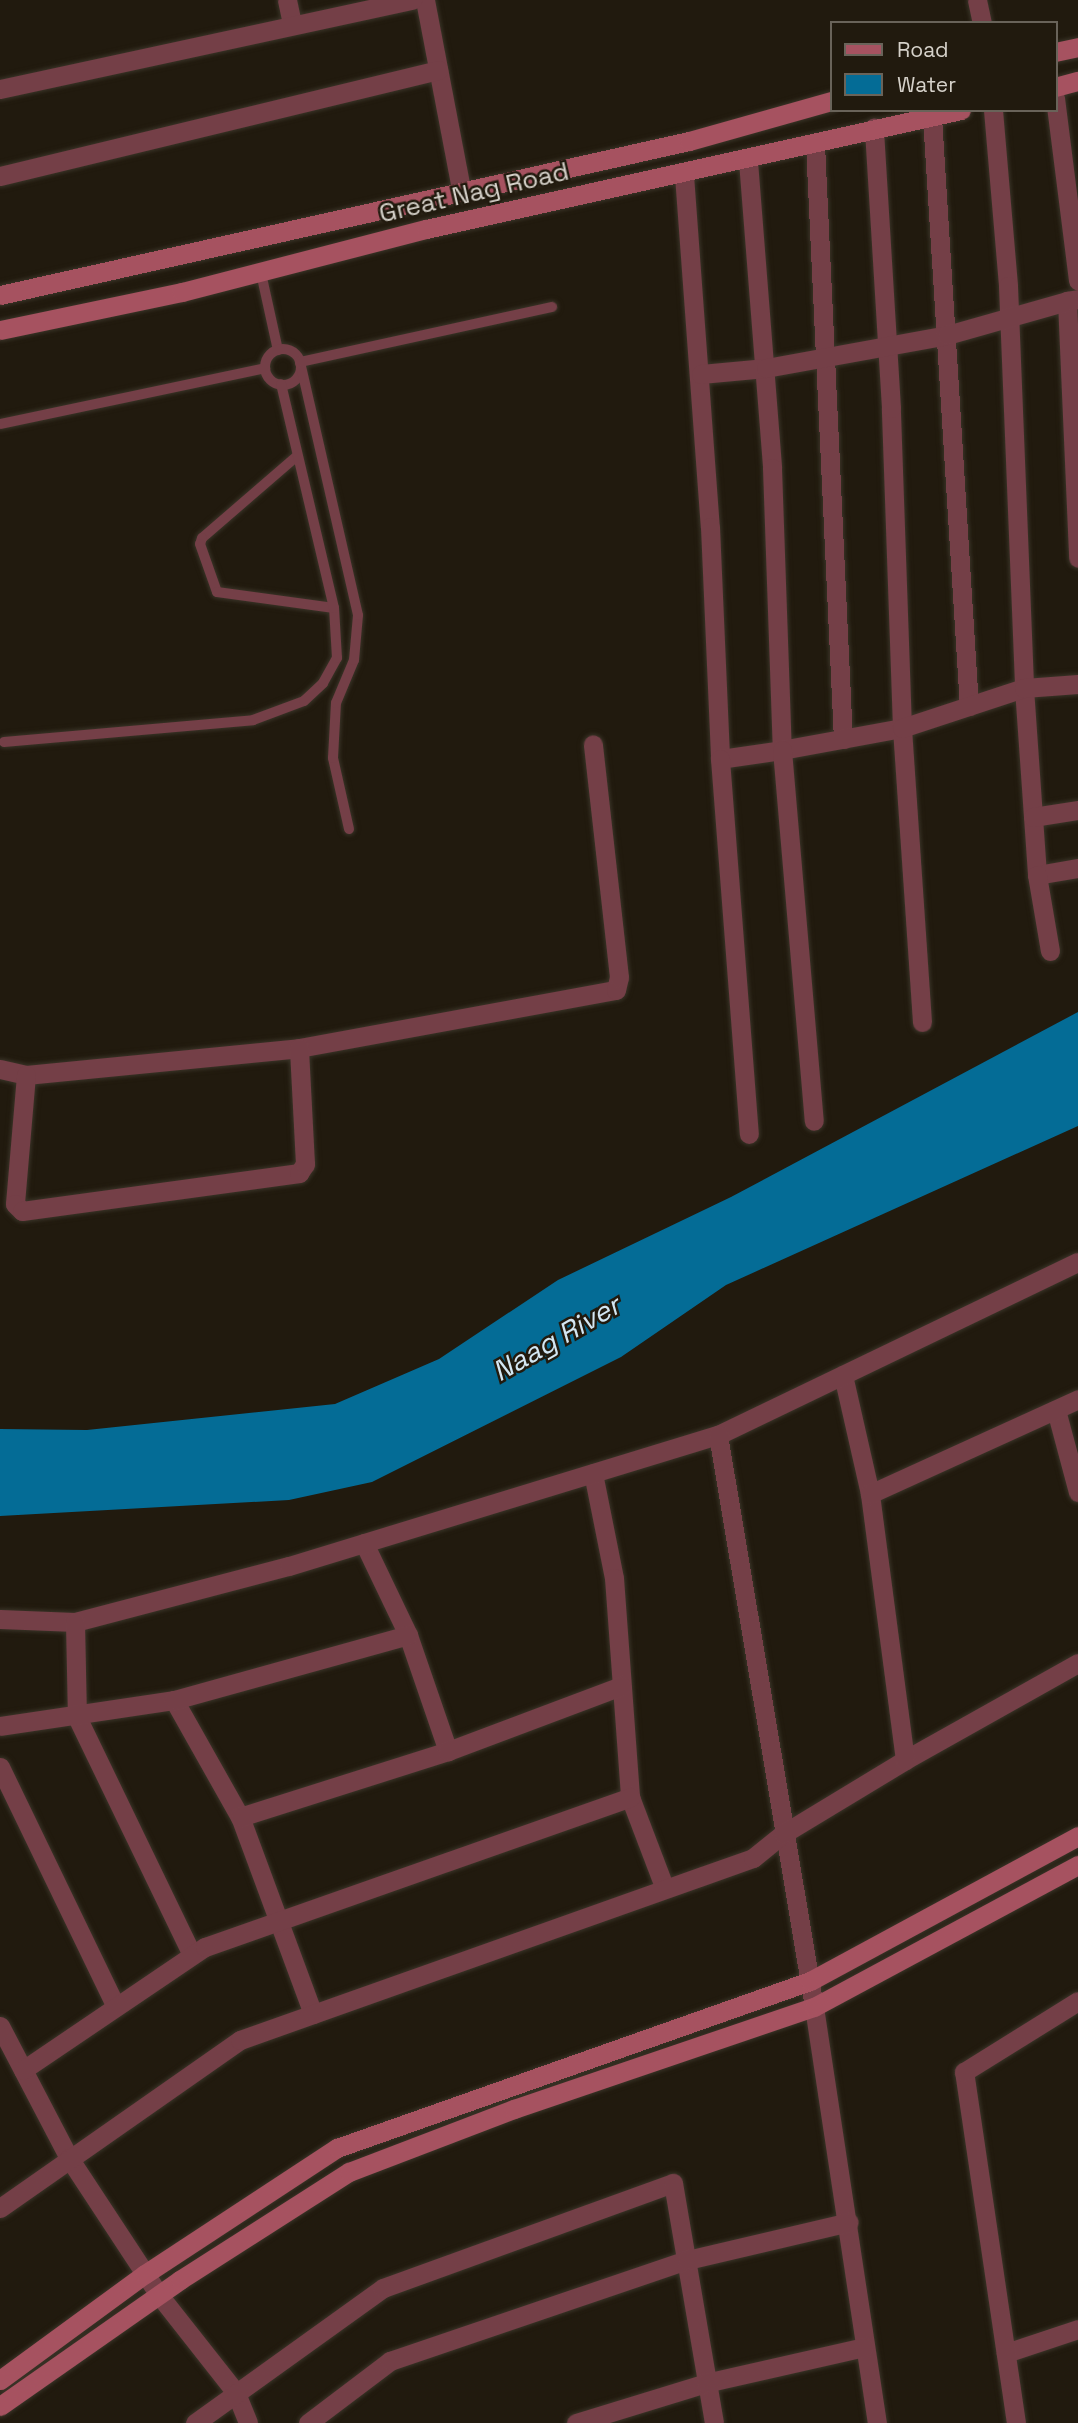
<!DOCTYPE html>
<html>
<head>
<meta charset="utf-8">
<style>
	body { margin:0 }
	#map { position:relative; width:1078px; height:2423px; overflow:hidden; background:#211a0e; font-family:"Space Grotesk",sans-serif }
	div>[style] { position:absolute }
	.water>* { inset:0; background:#046c96 }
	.roads { filter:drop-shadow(0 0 2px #3a3428) drop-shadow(0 0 2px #3a3428) }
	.service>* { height:10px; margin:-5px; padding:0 5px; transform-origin:5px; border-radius:5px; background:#743f47 }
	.service>.ring { margin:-5px; padding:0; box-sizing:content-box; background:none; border:10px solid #743f47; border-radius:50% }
	.minor>* { height:19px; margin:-9.5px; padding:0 9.5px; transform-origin:9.5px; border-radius:9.5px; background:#743f47 }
	.secondary>* { height:19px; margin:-9.5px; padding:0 9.5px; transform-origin:9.5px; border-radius:9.5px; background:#a65260 }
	span { translate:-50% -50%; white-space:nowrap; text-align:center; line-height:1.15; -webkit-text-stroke:5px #211a0e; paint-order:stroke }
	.street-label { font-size:26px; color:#d5d1c9 }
	.water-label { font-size:28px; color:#d3e7f3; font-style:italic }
	.legend { position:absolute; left:830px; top:21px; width:228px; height:91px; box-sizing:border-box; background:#211a0e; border:2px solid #696359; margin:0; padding:9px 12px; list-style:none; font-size:21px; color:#d5d1c9 }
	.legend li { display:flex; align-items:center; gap:14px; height:35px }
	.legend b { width:35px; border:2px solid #696359 }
</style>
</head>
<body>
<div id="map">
	<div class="water">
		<div style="clip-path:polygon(1078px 1012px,1078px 1126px,726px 1285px,621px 1357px,372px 1482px,289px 1500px,0 1516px,0 1429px,87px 1430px,335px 1404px,439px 1359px,558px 1280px,731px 1197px)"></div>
	</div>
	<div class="roads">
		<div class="service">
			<div style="left:261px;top:273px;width:79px;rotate:77.6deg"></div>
			<div class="ring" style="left:265px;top:349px;width:26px;height:26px"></div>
			<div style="left:0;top:424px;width:271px;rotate:-11.9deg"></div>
			<div style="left:297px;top:456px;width:125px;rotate:139.2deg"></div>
			<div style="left:202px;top:538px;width:6px;rotate:108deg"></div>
			<div style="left:200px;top:544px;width:51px;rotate:70.5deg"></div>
			<div style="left:217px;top:592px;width:118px;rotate:7.8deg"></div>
			<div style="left:4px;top:742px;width:250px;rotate:-5deg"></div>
			<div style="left:253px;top:720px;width:54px;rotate:-20.4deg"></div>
			<div style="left:304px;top:701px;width:26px;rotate:-43deg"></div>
			<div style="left:323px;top:683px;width:29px;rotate:-61deg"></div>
			<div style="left:337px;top:658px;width:50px;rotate:-93.4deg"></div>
			<div style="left:334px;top:608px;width:230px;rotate:-103.3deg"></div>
			<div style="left:349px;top:829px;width:73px;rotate:-102.7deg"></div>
			<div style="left:333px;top:758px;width:55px;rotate:-86.9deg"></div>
			<div style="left:336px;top:703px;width:47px;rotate:-67.3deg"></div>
			<div style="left:354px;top:660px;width:45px;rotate:-84.9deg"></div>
			<div style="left:358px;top:615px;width:260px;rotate:-102.9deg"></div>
			<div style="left:300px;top:362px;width:258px;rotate:-12.3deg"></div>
		</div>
		<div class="minor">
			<div style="left:287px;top:0;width:25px;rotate:78deg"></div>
			<div style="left:425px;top:0;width:191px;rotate:79.2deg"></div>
			<div style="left:977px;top:0;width:24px;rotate:78deg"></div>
			<div style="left:0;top:89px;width:422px;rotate:-12.2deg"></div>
			<div style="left:1055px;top:98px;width:184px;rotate:82.8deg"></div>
			<div style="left:993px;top:110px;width:177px;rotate:85.1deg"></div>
			<div style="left:1008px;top:286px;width:402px;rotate:87.7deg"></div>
			<div style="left:1024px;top:688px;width:187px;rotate:86deg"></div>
			<div style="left:1037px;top:875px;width:42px;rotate:-9.7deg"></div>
			<div style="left:932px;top:117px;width:590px;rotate:86.41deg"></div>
			<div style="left:815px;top:144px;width:596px;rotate:87.31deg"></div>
			<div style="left:748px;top:161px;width:308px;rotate:85.5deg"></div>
			<div style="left:772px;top:468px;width:282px;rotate:88deg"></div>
			<div style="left:782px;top:750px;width:122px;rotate:-10.4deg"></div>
			<div style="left:902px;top:728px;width:320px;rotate:-92deg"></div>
			<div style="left:891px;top:408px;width:281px;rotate:-93.5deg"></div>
			<div style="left:684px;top:175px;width:353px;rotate:85.8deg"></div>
			<div style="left:710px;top:527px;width:232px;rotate:87.5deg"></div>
			<div style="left:720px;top:759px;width:63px;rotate:-8.3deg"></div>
			<div style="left:782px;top:750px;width:372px;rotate:85.1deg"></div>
			<div style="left:0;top:176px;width:451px;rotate:-13.6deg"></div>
			<div style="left:1078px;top:299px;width:11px;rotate:170deg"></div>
			<div style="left:1067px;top:301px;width:257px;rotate:87.5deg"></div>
			<div style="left:701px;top:374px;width:65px;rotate:-5.3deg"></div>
			<div style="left:766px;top:368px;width:184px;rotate:-10.3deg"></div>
			<div style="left:947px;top:335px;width:125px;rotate:-15.8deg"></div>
			<div style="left:720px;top:759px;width:376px;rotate:85.6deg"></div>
			<div style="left:1033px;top:817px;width:46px;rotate:-8.8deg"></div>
			<div style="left:1037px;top:875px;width:77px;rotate:80.3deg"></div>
			<div style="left:922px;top:1022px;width:295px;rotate:-93.9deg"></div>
			<div style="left:902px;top:728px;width:128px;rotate:-18.2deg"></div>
			<div style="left:1024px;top:688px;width:54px;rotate:-4.2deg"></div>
			<div style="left:0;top:1069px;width:27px;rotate:13deg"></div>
			<div style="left:26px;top:1075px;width:274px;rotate:-5.6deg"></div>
			<div style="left:299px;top:1048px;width:322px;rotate:-10.4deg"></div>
			<div style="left:616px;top:990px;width:13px;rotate:-77deg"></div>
			<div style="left:619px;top:977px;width:234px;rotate:-96.4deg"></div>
			<div style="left:26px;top:1075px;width:129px;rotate:94.9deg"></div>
			<div style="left:15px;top:1204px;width:10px;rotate:45deg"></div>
			<div style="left:22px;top:1211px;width:280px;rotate:-7.8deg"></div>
			<div style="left:299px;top:1173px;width:11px;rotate:-56deg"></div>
			<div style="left:305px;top:1164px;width:116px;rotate:-93deg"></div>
			<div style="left:843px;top:1375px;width:122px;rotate:77.2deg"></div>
			<div style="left:1056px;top:1410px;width:85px;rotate:75deg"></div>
			<div style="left:718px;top:1435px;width:399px;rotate:-25.7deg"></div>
			<div style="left:593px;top:1473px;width:107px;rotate:78.7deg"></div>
			<div style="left:614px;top:1578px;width:220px;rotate:85.8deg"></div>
			<div style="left:630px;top:1797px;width:98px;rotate:69.2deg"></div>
			<div style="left:364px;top:1543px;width:102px;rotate:64.4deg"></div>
			<div style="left:408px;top:1635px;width:123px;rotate:71deg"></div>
			<div style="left:0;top:1619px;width:75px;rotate:2.3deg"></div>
			<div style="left:75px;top:1622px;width:221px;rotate:-14.7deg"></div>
			<div style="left:289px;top:1566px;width:449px;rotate:-17deg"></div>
			<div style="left:718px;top:1435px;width:580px;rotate:80.47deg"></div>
			<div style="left:814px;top:2007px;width:421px;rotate:81.4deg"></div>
			<div style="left:75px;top:1622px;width:95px;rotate:88.8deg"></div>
			<div style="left:77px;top:1717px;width:264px;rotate:64.2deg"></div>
			<div style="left:174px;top:1700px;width:134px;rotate:60.6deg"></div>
			<div style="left:0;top:1726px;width:176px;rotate:-8.5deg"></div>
			<div style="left:174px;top:1700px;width:243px;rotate:-15.5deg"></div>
			<div style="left:905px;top:1760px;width:198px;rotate:-29.3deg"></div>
			<div style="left:0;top:1767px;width:264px;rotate:64.2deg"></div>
			<div style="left:313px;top:2014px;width:210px;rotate:-110.3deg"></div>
			<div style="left:240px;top:1817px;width:218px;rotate:-17.6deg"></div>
			<div style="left:448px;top:1751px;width:185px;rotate:-20.6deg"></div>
			<div style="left:0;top:2026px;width:149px;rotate:62.4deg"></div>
			<div style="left:69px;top:2158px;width:164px;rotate:56.7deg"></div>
			<div style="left:159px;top:2295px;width:125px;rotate:51.8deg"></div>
			<div style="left:236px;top:2393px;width:32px;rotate:68deg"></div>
			<div style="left:23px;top:2070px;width:220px;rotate:-34.1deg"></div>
			<div style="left:205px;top:1947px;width:451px;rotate:-19.4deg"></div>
			<div style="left:0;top:2208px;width:293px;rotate:-35deg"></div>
			<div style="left:240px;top:2040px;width:544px;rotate:-19.53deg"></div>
			<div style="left:753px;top:1858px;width:38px;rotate:-39deg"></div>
			<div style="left:783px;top:1834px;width:143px;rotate:-31.2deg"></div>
			<div style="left:905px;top:1760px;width:268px;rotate:-97.5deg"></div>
			<div style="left:870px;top:1494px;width:229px;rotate:-24.5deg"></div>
			<div style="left:1006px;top:2353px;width:76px;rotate:-18.4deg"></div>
			<div style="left:195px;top:2423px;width:231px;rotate:-35.7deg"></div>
			<div style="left:383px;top:2288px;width:308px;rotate:-19.9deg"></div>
			<div style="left:673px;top:2183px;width:243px;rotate:80.3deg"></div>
			<div style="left:308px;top:2423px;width:103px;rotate:-37.1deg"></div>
			<div style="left:390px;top:2361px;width:314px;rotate:-18.8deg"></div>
			<div style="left:687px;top:2260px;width:166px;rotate:-13.2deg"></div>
			<div style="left:576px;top:2423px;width:136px;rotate:-17.1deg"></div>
			<div style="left:706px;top:2383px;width:162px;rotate:-12.8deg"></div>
			<div style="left:1016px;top:2423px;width:355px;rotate:-98.4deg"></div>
			<div style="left:964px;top:2072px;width:134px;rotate:-31.9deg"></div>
		</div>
		<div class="secondary">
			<div style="left:1055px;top:52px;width:24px;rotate:-12deg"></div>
			<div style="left:1055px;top:87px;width:24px;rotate:-15deg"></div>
			<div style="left:0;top:295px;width:706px;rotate:-12.6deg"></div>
			<div style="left:689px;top:141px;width:148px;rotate:-15.7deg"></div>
			<div style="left:0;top:330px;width:186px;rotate:-11.8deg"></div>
			<div style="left:182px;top:292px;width:252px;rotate:-14.5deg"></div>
			<div style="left:426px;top:229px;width:548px;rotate:-12.54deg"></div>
			<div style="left:0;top:2380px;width:180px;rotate:-36.2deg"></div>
			<div style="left:145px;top:2274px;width:230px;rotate:-33.3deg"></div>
			<div style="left:337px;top:2148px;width:502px;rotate:-19.45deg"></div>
			<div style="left:810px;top:1981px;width:305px;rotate:-28.4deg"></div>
			<div style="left:0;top:2406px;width:220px;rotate:-35deg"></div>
			<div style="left:180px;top:2280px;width:201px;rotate:-32.6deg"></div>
			<div style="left:349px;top:2172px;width:177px;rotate:-20.9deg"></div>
			<div style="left:514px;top:2109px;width:317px;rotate:-18.8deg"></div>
			<div style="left:814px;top:2007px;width:300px;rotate:-28.3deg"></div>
		</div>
	</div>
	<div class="street-label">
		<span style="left:474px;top:193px;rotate:-13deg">Great Nag Road</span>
	</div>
	<div class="water-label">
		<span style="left:556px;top:1338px;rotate:-30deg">Naag River</span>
	</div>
	<ul class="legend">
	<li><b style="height:9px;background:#a65260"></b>Road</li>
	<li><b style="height:19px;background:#046c96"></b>Water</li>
	</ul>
</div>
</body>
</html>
